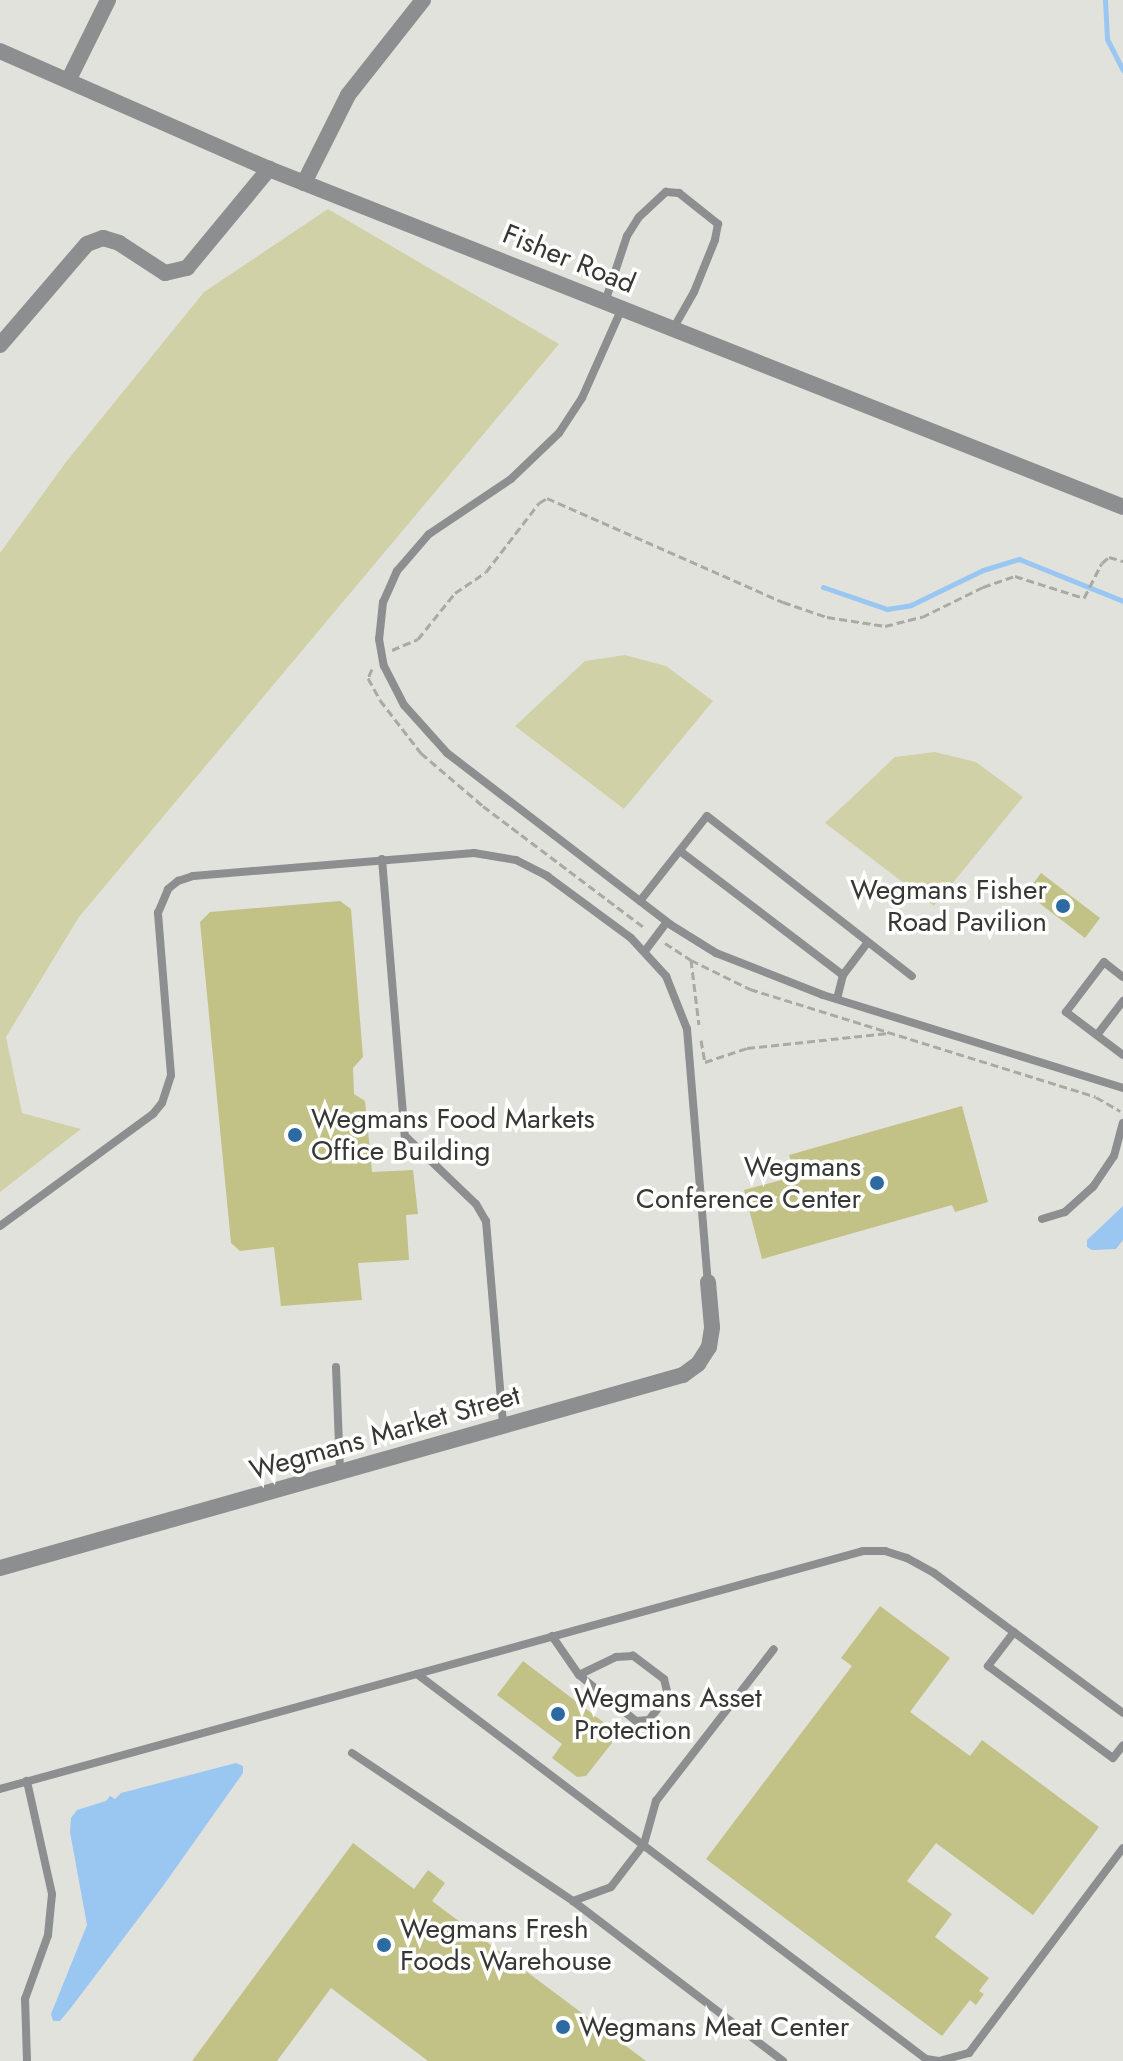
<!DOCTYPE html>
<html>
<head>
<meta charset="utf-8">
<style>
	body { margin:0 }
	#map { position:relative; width:1123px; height:2061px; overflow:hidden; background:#e2e2dd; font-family:Jost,sans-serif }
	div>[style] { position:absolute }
	.green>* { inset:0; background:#d1d1a8 }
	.water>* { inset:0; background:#9ac6f2 }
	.stream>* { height:5px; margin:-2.5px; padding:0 2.5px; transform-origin:2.5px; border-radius:2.5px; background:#9ac6f2 }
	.building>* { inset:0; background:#c2c186 }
	.path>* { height:3px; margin-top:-1.5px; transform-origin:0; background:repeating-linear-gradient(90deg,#a9a9a5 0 8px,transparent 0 12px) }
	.service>* { height:8px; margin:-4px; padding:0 4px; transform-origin:4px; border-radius:4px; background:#8c8e8f }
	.minor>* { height:16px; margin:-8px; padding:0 8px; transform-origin:8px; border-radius:8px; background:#8c8e8f }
	.dots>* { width:22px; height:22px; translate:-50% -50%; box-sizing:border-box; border:4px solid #fffffe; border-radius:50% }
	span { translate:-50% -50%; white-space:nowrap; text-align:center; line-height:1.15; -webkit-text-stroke:7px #fffffe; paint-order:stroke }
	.street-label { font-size:28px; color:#373735 }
	.poi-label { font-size:28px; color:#373735 }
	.right { translate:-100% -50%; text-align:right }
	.left { translate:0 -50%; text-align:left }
</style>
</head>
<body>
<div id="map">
	<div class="green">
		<div style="clip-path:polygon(328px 209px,559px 344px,79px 917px,6px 1037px,22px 1113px,81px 1129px,0 1192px,0 553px,66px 462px,204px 292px)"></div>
		<div style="clip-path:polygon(625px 655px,666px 666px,713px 701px,624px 809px,515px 726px,585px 661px)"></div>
		<div style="clip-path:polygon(935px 752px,976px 762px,1023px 797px,934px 906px,825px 823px,895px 757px)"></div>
	</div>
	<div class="water">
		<div style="clip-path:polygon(1123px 1206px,1123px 1240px,1116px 1249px,1092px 1250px,1087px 1247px,1087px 1240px)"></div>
		<div style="clip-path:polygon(236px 1763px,243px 1766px,243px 1773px,163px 1886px,70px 2009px,60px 2021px,53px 2021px,51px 2014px,87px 1925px,70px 1832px,71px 1818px,77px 1810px,106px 1801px,110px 1796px,115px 1799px,121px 1793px)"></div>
	</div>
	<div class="stream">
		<div style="left:1105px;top:0;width:39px;rotate:87deg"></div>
		<div style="left:1107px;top:39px;width:35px;rotate:63deg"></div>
		<div style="left:823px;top:587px;width:68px;rotate:19deg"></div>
		<div style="left:887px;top:609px;width:24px;rotate:-9deg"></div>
		<div style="left:911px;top:605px;width:80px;rotate:-25.9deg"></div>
		<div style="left:983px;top:570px;width:38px;rotate:-17deg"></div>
		<div style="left:1019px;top:559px;width:112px;rotate:22deg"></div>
	</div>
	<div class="building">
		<div style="clip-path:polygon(1041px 873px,1100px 918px,1085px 938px,1026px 893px)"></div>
		<div style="clip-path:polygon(340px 901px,351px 909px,363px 1057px,353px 1068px,354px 1094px,365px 1101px,372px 1172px,413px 1170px,418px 1214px,406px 1215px,409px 1260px,358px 1263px,362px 1300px,281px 1306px,274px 1247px,240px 1251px,231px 1243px,200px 922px,210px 912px)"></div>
		<div style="clip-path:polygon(962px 1106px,988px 1202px,955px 1212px,952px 1205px,762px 1259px,744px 1190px,796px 1176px,789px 1155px)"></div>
		<div style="clip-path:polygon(880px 1606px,950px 1658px,910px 1712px,970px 1756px,982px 1740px,1099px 1827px,1033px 1915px,936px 1843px,907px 1881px,952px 1914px,935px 1937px,989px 1978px,979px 1991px,984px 1994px,976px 2005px,970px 2000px,942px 2036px,706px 1859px,852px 1666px,841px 1658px)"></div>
		<div style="clip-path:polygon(523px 1661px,619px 1734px,586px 1776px,577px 1777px,552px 1758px,562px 1744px,497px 1695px)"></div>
		<div style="clip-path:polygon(353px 1843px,414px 1889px,428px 1870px,445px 1883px,432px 1901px,646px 2061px,428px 2061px,331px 1988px,277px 2061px,192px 2061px)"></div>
	</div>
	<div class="path">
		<div style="left:392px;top:650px;width:28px;rotate:-23deg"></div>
		<div style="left:418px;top:639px;width:59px;rotate:-51.2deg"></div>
		<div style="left:455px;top:593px;width:37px;rotate:-34deg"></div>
		<div style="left:486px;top:572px;width:87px;rotate:-52.5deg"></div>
		<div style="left:539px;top:503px;width:9px;rotate:-32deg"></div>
		<div style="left:547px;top:498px;width:258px;rotate:23.8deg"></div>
		<div style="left:783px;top:602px;width:46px;rotate:18.8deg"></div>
		<div style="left:827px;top:617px;width:59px;rotate:8.8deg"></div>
		<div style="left:885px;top:626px;width:38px;rotate:-14deg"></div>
		<div style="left:922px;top:617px;width:68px;rotate:-26.2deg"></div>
		<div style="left:983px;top:587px;width:34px;rotate:-19deg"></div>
		<div style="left:1015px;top:576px;width:72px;rotate:17.7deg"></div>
		<div style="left:1084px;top:598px;width:39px;rotate:-63deg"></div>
		<div style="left:1102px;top:563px;width:9px;rotate:-41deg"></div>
		<div style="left:1109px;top:557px;width:15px;rotate:16deg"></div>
		<div style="left:372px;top:669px;width:10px;rotate:114deg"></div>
		<div style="left:368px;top:678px;width:25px;rotate:61deg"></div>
		<div style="left:380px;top:700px;width:67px;rotate:52.3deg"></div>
		<div style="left:421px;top:753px;width:82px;rotate:40.5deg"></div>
		<div style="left:483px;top:806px;width:204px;rotate:37deg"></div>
		<div style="left:665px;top:943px;width:31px;rotate:33deg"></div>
		<div style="left:691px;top:960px;width:65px;rotate:83deg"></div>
		<div style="left:691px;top:960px;width:66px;rotate:26.2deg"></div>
		<div style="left:750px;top:989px;width:362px;rotate:17.3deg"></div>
		<div style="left:1096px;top:1097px;width:28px;rotate:30deg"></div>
		<div style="left:701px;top:1040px;width:22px;rotate:80deg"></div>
		<div style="left:705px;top:1062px;width:44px;rotate:-18.4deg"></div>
		<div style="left:747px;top:1048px;width:142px;rotate:-6.1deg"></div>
	</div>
	<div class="service">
		<div style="left:605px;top:302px;width:70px;rotate:-71.6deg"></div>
		<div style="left:627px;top:236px;width:22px;rotate:-58deg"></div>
		<div style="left:639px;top:217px;width:37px;rotate:-43deg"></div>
		<div style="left:666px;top:192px;width:13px;rotate:4deg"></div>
		<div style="left:679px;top:193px;width:50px;rotate:38.5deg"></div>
		<div style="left:718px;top:224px;width:16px;rotate:101deg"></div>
		<div style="left:715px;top:240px;width:56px;rotate:112deg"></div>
		<div style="left:694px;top:292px;width:43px;rotate:119.6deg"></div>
		<div style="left:622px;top:308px;width:98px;rotate:114deg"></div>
		<div style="left:582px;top:398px;width:42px;rotate:123.3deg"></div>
		<div style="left:559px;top:433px;width:66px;rotate:136.2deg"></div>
		<div style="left:511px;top:479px;width:99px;rotate:146.1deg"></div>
		<div style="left:429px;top:534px;width:49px;rotate:130.9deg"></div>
		<div style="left:397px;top:571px;width:34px;rotate:114deg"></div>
		<div style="left:383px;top:602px;width:37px;rotate:96deg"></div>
		<div style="left:379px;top:639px;width:27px;rotate:80deg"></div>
		<div style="left:384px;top:666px;width:44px;rotate:62.9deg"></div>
		<div style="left:404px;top:705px;width:64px;rotate:48.1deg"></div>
		<div style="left:447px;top:753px;width:282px;rotate:37.5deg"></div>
		<div style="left:671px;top:925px;width:53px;rotate:31.9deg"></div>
		<div style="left:716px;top:953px;width:115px;rotate:21.4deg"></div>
		<div style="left:823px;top:995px;width:314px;rotate:17.2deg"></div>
		<div style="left:680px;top:851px;width:205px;rotate:37.3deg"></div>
		<div style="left:843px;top:975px;width:41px;rotate:-52.9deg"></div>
		<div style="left:382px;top:859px;width:278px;rotate:85.3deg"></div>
		<div style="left:405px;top:1136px;width:98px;rotate:43.8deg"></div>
		<div style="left:476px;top:1204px;width:20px;rotate:60deg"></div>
		<div style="left:486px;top:1221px;width:205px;rotate:85.2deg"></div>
		<div style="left:640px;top:901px;width:108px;rotate:-51.8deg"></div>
		<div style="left:707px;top:816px;width:260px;rotate:38deg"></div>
		<div style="left:645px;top:951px;width:36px;rotate:-53deg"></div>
		<div style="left:1123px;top:977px;width:24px;rotate:-142deg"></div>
		<div style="left:1104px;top:962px;width:63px;rotate:127.2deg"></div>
		<div style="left:1066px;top:1012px;width:71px;rotate:37deg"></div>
		<div style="left:837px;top:999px;width:25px;rotate:-76deg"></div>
		<div style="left:1097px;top:1035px;width:43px;rotate:-52.6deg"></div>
		<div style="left:1042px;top:1219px;width:24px;rotate:-17deg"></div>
		<div style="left:1065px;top:1212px;width:38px;rotate:-42deg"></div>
		<div style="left:1093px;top:1187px;width:37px;rotate:-56deg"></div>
		<div style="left:1114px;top:1156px;width:34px;rotate:-75deg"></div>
		<div style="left:0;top:1226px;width:190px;rotate:-36.2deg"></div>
		<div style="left:153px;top:1114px;width:14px;rotate:-51deg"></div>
		<div style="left:162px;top:1103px;width:29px;rotate:-72deg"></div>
		<div style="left:171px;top:1075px;width:163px;rotate:-94.6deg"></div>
		<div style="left:158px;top:913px;width:26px;rotate:-67deg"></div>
		<div style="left:168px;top:889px;width:13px;rotate:-39deg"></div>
		<div style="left:178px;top:881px;width:16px;rotate:-18deg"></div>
		<div style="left:193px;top:876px;width:282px;rotate:-4.7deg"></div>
		<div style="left:474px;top:853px;width:43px;rotate:9.5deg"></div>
		<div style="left:516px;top:860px;width:35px;rotate:27deg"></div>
		<div style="left:547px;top:876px;width:104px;rotate:36.4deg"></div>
		<div style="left:631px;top:938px;width:52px;rotate:47.4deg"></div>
		<div style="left:666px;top:976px;width:57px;rotate:68.4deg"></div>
		<div style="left:687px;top:1029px;width:254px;rotate:85.3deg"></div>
		<div style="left:336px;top:1367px;width:105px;rotate:87.8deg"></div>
		<div style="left:1014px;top:1632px;width:43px;rotate:127.4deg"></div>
		<div style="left:988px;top:1666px;width:155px;rotate:36.4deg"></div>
		<div style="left:1113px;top:1758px;width:16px;rotate:-52deg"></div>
		<div style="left:552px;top:1636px;width:47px;rotate:55.3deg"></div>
		<div style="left:579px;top:1675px;width:73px;rotate:38.9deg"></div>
		<div style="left:636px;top:1721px;width:13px;rotate:-4deg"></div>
		<div style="left:649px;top:1720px;width:31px;rotate:-53deg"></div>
		<div style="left:668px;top:1695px;width:16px;rotate:-104deg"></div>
		<div style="left:664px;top:1679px;width:39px;rotate:-143deg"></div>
		<div style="left:633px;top:1656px;width:17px;rotate:177deg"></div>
		<div style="left:616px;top:1657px;width:41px;rotate:154.1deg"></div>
		<div style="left:417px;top:1674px;width:638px;rotate:37.1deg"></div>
		<div style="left:926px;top:2059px;width:13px;rotate:9deg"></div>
		<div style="left:939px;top:2061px;width:31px;rotate:-15deg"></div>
		<div style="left:969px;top:2053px;width:256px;rotate:-53.1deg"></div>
		<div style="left:352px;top:1753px;width:266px;rotate:33.8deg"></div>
		<div style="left:573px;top:1901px;width:40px;rotate:-20.2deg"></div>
		<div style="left:611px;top:1887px;width:54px;rotate:-52.5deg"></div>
		<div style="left:644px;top:1844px;width:45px;rotate:-74.4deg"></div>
		<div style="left:656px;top:1801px;width:192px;rotate:-52.2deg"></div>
		<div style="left:0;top:1789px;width:895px;rotate:-15.42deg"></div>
		<div style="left:863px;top:1551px;width:22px"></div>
		<div style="left:885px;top:1551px;width:23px;rotate:18deg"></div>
		<div style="left:907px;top:1558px;width:31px;rotate:29deg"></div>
		<div style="left:934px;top:1573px;width:235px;rotate:36.5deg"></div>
		<div style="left:573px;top:1901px;width:264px;rotate:37.3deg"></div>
		<div style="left:27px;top:2061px;width:62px;rotate:-91.8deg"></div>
		<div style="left:25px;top:1999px;width:68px;rotate:-70.2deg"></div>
		<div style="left:48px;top:1935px;width:41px;rotate:-84.4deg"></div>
		<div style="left:52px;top:1894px;width:116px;rotate:-102.5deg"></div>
	</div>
	<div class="minor">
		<div style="left:0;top:51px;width:294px;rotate:23.7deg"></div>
		<div style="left:269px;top:169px;width:918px;rotate:21.59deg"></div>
		<div style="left:69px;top:79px;width:88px;rotate:-63.7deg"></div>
		<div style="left:304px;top:183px;width:98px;rotate:-63.4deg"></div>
		<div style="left:348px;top:95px;width:121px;rotate:-51.7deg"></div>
		<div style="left:0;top:345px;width:133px;rotate:-49.3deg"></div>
		<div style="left:87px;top:244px;width:17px;rotate:-21deg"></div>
		<div style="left:103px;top:238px;width:17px;rotate:17deg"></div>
		<div style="left:119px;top:243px;width:55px;rotate:33.1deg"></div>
		<div style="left:165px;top:273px;width:23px;rotate:-13deg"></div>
		<div style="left:187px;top:268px;width:129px;rotate:-50.4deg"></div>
		<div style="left:0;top:1568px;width:710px;rotate:-15.78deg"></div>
		<div style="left:683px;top:1375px;width:19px;rotate:-36deg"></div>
		<div style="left:698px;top:1364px;width:20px;rotate:-57deg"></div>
		<div style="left:709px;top:1347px;width:20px;rotate:-81deg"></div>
		<div style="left:712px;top:1327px;width:45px;rotate:-95.1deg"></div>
	</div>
	<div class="dots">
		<div style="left:1063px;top:906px;background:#2d6aa1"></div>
		<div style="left:295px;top:1135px;background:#2d6aa1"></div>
		<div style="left:877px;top:1183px;background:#2d6aa1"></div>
		<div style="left:558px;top:1714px;background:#2d6aa1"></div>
		<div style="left:384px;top:1945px;background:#2d6aa1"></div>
		<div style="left:563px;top:2027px;background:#2d6aa1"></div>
	</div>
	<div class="street-label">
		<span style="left:569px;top:259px;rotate:22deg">Fisher Road</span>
		<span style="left:385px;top:1433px;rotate:-16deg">Wegmans Market Street</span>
	</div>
	<div class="poi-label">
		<span class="right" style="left:1047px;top:906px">Wegmans Fisher<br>Road Pavilion</span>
		<span class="left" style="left:311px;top:1135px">Wegmans Food Markets<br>Office Building</span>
		<span class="right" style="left:861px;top:1183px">Wegmans<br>Conference Center</span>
		<span class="left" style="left:574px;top:1714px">Wegmans Asset<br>Protection</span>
		<span class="left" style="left:400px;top:1945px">Wegmans Fresh<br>Foods Warehouse</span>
		<span class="left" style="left:579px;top:2027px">Wegmans Meat Center</span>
	</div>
</div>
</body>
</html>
